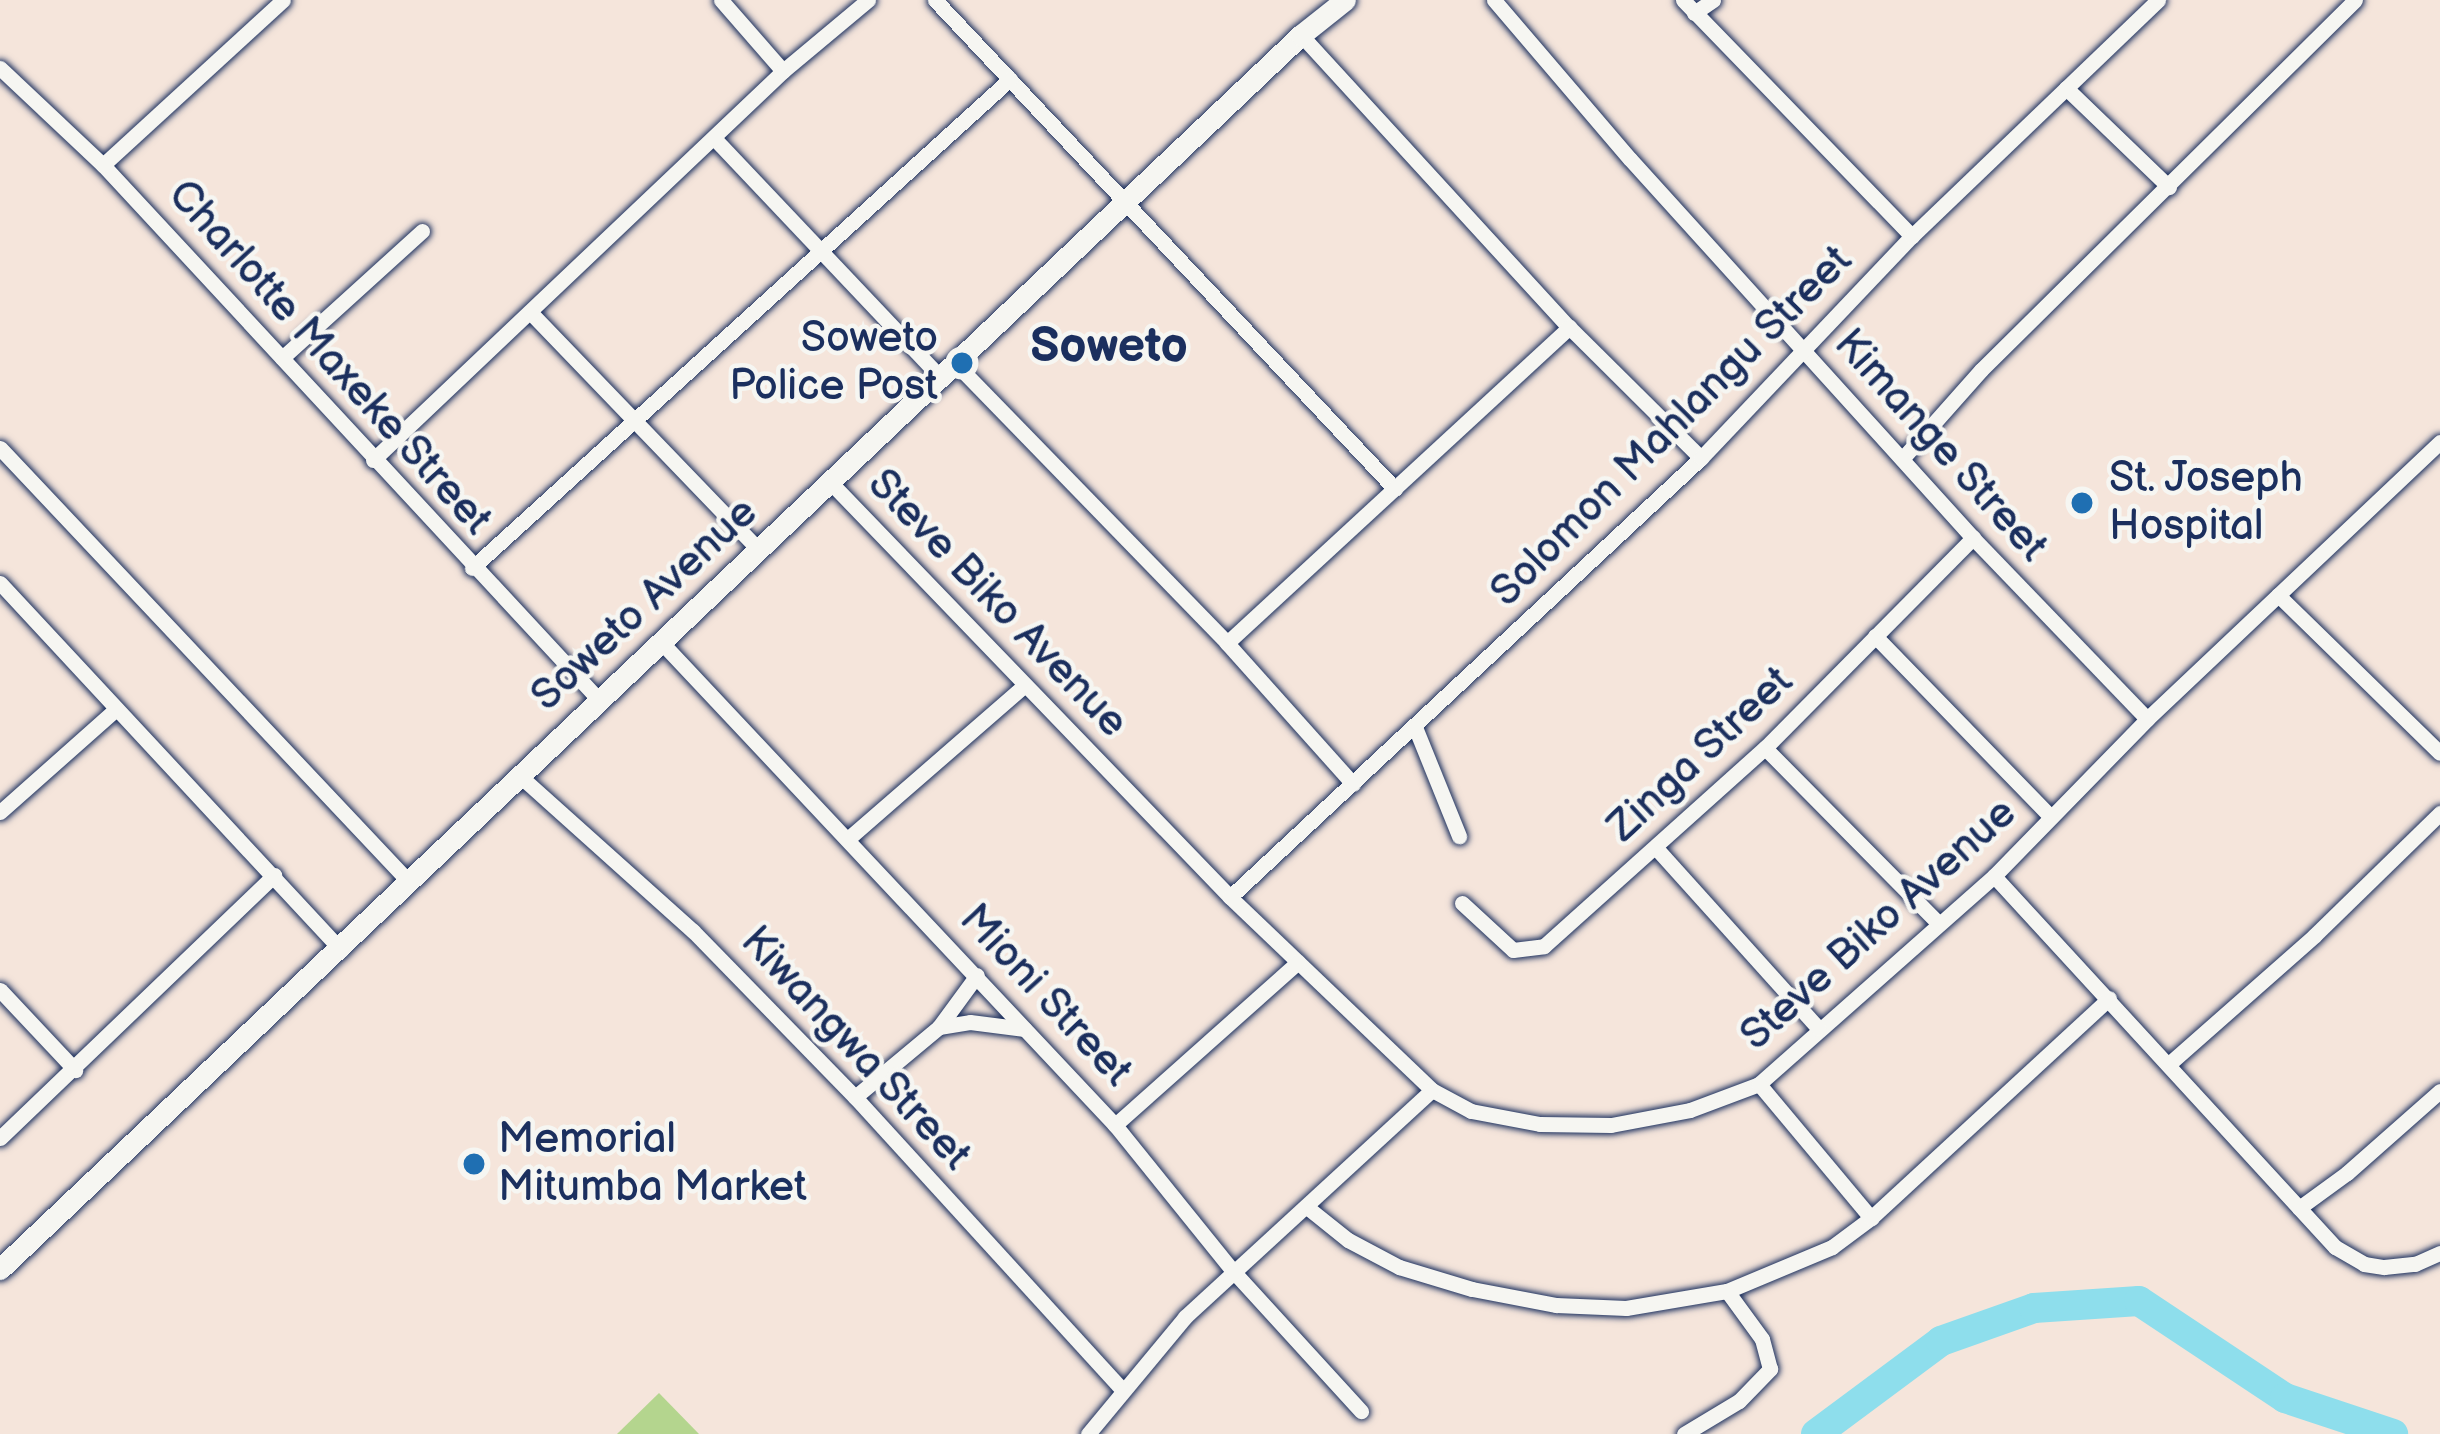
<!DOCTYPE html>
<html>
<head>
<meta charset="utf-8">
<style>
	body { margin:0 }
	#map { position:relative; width:2440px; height:1434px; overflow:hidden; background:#f5e5db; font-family:"Balsamiq Sans",sans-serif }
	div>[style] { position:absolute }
	.green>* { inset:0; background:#b4d58e }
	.river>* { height:30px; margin:-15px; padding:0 15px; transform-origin:15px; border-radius:15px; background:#8edeec }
	.roads { filter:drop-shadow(0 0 3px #1b2f5e) drop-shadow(0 0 3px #1b2f5e) }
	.street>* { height:15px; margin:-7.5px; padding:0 7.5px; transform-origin:7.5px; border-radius:7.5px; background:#f6f6f2 }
	.secondary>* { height:21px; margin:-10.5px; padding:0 10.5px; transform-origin:10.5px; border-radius:10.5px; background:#f6f6f2 }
	.dots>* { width:33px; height:33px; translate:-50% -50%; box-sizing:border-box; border:6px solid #f6f6f2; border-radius:50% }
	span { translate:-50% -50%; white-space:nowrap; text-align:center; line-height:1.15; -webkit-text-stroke:9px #f6f6f2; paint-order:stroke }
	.poi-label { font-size:42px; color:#1b2f5e }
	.right { translate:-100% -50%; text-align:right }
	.left { translate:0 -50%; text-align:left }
	.street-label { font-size:42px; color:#1b2f5e }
	.quarter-label { font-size:48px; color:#1b2f5e; font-weight:700 }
</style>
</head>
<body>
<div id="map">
	<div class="green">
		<div style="clip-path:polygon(659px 1393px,699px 1434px,617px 1434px)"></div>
	</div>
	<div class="river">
		<div style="left:1816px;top:1434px;width:156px;rotate:-36.6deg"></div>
		<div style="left:1941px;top:1341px;width:99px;rotate:-19.5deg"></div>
		<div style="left:2034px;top:1308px;width:105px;rotate:-3.8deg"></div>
		<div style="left:2139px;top:1301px;width:175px;rotate:33.6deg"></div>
		<div style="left:2285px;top:1398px;width:114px;rotate:18.4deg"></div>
	</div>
	<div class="roads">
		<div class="street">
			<div style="left:721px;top:0;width:94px;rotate:48.9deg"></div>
			<div style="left:935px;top:0;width:671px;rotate:46.75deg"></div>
			<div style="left:1494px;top:0;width:209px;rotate:49.5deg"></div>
			<div style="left:1630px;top:159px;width:511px;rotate:47.85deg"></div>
			<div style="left:1973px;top:538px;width:251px;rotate:46.1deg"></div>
			<div style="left:1683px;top:0;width:329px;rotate:45.9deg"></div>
			<div style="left:1694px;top:13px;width:23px;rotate:-34deg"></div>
			<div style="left:1301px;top:35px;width:396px;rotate:47.5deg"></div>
			<div style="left:1569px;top:327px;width:186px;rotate:44.8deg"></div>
			<div style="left:0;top:68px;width:141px;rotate:43.3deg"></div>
			<div style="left:103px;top:165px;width:731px;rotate:47.16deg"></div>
			<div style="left:2066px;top:88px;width:143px;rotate:43.9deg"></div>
			<div style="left:714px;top:138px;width:330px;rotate:46.6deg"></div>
			<div style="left:103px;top:165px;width:244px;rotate:-42.5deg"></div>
			<div style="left:530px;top:312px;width:332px;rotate:46.1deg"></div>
			<div style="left:282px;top:358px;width:189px;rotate:-42.2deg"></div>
			<div style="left:956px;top:364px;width:389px;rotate:45.8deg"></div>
			<div style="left:1227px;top:643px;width:189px;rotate:48.2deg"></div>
			<div style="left:0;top:448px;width:598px;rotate:46.69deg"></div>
			<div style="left:1902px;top:459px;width:119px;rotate:-48.4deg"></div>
			<div style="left:1981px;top:370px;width:526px;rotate:-44.69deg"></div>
			<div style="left:373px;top:460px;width:565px;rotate:-43.49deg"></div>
			<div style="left:783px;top:71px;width:111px;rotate:-39.9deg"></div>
			<div style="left:832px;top:484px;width:574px;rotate:46.06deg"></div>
			<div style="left:1230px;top:897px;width:279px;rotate:43.7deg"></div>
			<div style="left:1432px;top:1090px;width:44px;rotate:28.3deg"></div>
			<div style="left:1471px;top:1111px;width:70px;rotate:10.7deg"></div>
			<div style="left:1540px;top:1124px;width:71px;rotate:0.8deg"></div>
			<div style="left:1611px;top:1125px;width:80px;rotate:-10.8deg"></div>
			<div style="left:1690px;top:1110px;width:74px;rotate:-20.6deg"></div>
			<div style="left:1759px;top:1084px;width:314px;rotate:-41.5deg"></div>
			<div style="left:1994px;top:876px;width:219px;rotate:-45.7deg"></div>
			<div style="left:2147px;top:719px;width:403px;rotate:-43.4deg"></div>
			<div style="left:472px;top:568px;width:727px;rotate:-42.27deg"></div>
			<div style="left:0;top:583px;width:501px;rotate:47.1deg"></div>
			<div style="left:2278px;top:595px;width:226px;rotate:44.3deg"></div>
			<div style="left:1875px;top:636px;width:252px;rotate:45.8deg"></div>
			<div style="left:662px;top:643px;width:661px;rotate:46.78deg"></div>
			<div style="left:1115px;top:1125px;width:188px;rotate:51.1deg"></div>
			<div style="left:1233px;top:1271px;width:190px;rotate:47.6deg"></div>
			<div style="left:1227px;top:643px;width:466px;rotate:-42.7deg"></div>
			<div style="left:1415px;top:727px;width:118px;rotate:68deg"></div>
			<div style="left:1765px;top:748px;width:246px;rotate:45.3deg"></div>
			<div style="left:520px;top:776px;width:232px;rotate:41.9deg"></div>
			<div style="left:693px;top:931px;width:232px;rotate:45.7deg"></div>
			<div style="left:855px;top:1097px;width:394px;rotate:47.6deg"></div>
			<div style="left:0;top:812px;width:155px;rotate:-41.6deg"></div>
			<div style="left:850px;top:837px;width:230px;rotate:-41deg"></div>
			<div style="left:1657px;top:849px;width:241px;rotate:48deg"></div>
			<div style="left:1994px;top:876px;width:504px;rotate:47.41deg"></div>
			<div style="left:2335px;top:1247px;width:34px;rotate:30deg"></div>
			<div style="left:2364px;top:1264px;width:20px;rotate:9deg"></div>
			<div style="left:2384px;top:1267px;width:31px;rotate:-6deg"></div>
			<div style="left:2415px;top:1264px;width:27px;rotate:-24deg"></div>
			<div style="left:1230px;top:897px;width:644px;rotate:-42.99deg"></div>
			<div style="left:1701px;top:458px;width:306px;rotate:-46.5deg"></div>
			<div style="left:1912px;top:236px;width:341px;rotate:-43.8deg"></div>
			<div style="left:1462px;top:903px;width:69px;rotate:42.7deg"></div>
			<div style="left:1513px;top:950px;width:31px;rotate:-7deg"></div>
			<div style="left:1544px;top:946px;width:297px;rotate:-41.9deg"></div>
			<div style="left:1765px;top:748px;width:296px;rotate:-45.3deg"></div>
			<div style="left:0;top:990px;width:110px;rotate:46.8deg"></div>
			<div style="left:939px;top:1027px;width:31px;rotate:-9deg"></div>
			<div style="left:970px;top:1022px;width:55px;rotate:7.3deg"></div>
			<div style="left:2170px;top:1063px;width:193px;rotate:-41.4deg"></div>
			<div style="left:2315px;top:935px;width:175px;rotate:-44.3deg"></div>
			<div style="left:1759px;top:1084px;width:175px;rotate:50.1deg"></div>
			<div style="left:855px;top:1097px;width:109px;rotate:-39.8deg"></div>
			<div style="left:939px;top:1027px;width:64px;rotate:-53.8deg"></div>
			<div style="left:1115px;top:1125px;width:245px;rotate:-41.7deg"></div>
			<div style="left:0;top:1138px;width:380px;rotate:-43.8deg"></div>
			<div style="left:1308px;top:1208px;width:51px;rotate:38.7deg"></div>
			<div style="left:1348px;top:1240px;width:58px;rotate:27.9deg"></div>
			<div style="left:1399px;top:1267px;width:76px;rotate:16.8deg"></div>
			<div style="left:1472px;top:1289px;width:86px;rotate:10.8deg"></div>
			<div style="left:1556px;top:1305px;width:70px;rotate:2.5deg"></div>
			<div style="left:1626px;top:1308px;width:102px;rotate:-9.6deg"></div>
			<div style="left:1727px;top:1291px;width:114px;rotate:-22.7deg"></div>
			<div style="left:1832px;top:1247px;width:49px;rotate:-36.6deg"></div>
			<div style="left:1871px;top:1218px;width:324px;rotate:-42.7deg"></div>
			<div style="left:2299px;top:1208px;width:59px;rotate:-36.1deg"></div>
			<div style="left:2347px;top:1173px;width:124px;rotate:-41.4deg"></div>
			<div style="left:1088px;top:1434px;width:152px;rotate:-50.3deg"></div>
			<div style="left:1185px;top:1317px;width:335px;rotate:-42.6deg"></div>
			<div style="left:1684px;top:1434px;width:64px;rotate:-31deg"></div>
			<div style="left:1739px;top:1401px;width:45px;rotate:-45.9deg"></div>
			<div style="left:1770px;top:1369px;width:31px;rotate:-105deg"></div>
			<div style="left:1762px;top:1339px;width:59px;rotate:-126.1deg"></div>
		</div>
		<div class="secondary">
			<div style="left:0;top:1269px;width:1793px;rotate:-43.49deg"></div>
			<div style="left:1301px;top:35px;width:56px;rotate:-38.5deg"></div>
		</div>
	</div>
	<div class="dots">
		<div style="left:962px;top:363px;background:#1f6fb2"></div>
		<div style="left:2082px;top:503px;background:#1f6fb2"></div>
		<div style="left:474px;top:1164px;background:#1f6fb2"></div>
	</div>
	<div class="poi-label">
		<span class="right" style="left:938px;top:363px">Soweto<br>Police Post</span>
		<span class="left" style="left:2109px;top:503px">St. Joseph<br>Hospital</span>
		<span class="left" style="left:498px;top:1164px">Memorial<br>Mitumba Market</span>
	</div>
	<div class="street-label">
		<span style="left:329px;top:358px;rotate:48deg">Charlotte Maxeke Street</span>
		<span style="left:1672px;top:427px;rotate:-45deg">Solomon Mahlangu Street</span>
		<span style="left:1940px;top:446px;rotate:48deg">Kimange Street</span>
		<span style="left:997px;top:604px;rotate:46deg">Steve Biko Avenue</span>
		<span style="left:645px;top:605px;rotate:-43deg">Soweto Avenue</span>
		<span style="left:1701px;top:755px;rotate:-43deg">Zinga Street</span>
		<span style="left:1879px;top:925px;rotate:-42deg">Steve Biko Avenue</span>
		<span style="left:1045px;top:996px;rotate:47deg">Mioni Street</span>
		<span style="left:855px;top:1049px;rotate:47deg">Kiwangwa Street</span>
	</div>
	<div class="quarter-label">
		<span style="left:1109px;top:347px">Soweto</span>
	</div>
</div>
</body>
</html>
